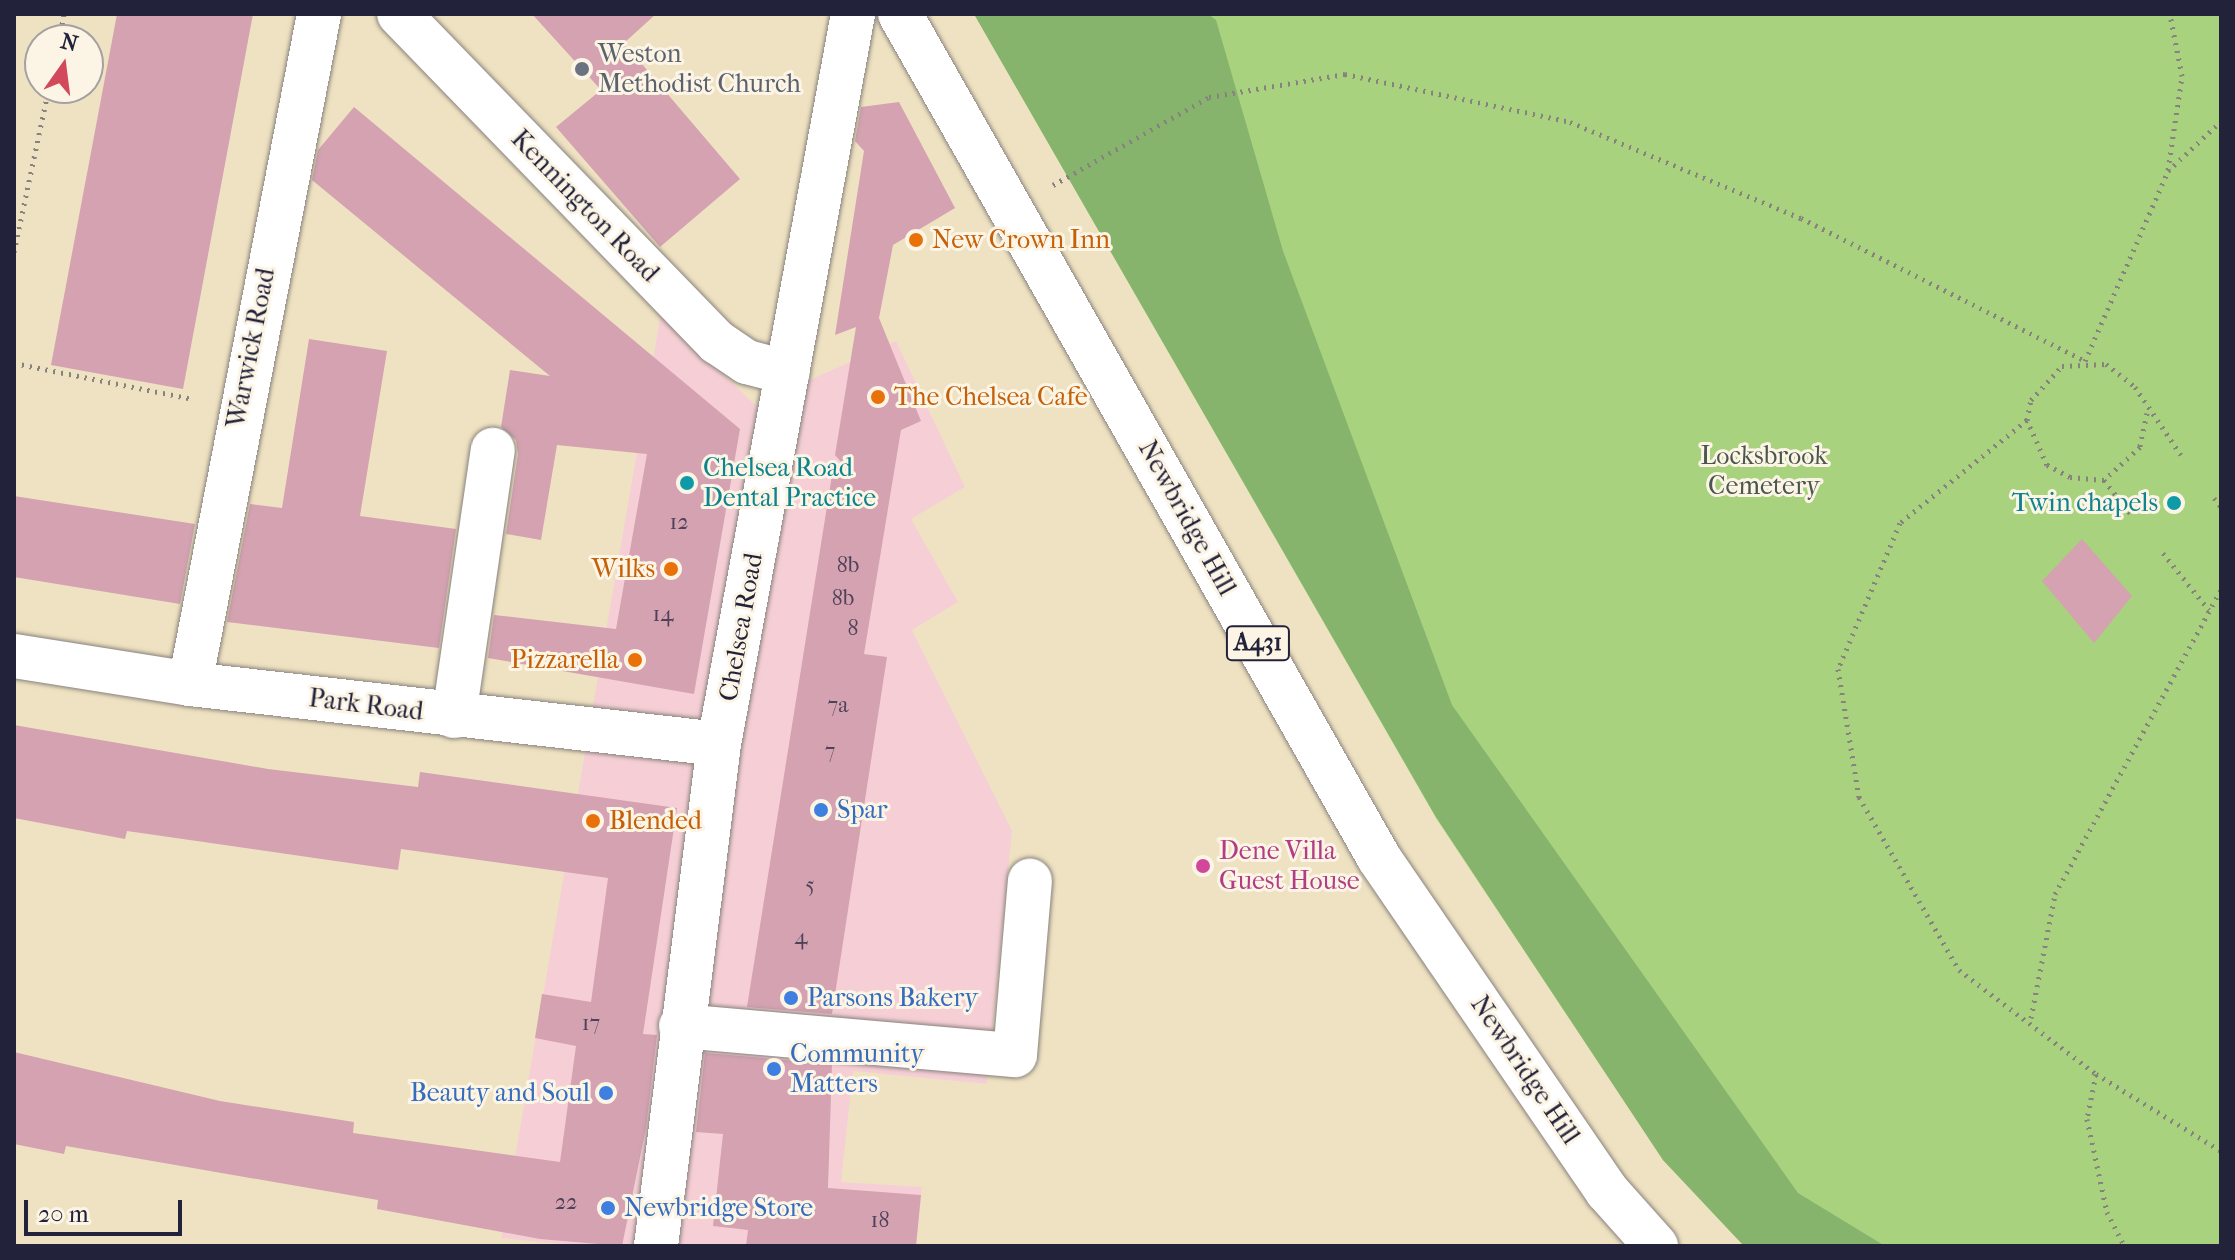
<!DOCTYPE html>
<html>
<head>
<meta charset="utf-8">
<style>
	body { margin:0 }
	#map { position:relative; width:2235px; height:1260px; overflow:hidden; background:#efe2c2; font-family:"IM FELL French Canon",serif }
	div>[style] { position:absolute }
	.built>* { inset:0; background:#f6cfd6 }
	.green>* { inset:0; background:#a8d27e }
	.forest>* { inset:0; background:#86b46d }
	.building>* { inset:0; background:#d4a2b1 }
	.path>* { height:5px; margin-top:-2.5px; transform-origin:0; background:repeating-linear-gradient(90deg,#88827e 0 2px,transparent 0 8px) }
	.roads { filter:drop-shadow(0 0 2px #88827e) drop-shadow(0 0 2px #88827e) }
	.minor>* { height:44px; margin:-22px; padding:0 22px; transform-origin:22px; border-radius:22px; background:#fff }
	.major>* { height:44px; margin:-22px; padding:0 22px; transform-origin:22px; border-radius:22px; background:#fff }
	.dots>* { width:22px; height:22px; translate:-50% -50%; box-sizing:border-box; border:4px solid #fcf5e5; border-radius:50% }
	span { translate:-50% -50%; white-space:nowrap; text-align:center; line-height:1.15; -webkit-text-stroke:6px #fcf5e5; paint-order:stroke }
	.number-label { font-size:22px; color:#4e4258 }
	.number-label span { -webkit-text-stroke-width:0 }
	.shield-label span { padding:2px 6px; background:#fcf5e5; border:2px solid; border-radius:6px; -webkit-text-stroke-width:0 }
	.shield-label { font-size:24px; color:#22223b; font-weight:700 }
	.worship-label { font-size:26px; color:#5b616d }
	.left { translate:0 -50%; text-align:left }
	.street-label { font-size:26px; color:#22223b }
	.food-label { font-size:26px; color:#c56008 }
	.right { translate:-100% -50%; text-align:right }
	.park-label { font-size:26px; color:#4a574f }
	.culture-label { font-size:26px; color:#0d838f }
	.shop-label { font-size:26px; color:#366cbe }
	.hotel-label { font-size:26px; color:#b23c85 }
	.frame { position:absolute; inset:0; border:16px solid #22223b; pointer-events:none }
	.north { position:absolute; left:24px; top:24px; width:80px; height:80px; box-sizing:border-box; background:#fcf5e5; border:2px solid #a5a1a1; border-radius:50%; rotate:14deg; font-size:22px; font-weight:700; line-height:32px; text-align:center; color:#22223b }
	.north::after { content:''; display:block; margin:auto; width:28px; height:36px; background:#d1495b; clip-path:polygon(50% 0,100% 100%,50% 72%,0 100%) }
	.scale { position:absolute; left:24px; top:1200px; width:158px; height:36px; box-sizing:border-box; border:4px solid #22223b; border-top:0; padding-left:10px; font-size:24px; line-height:28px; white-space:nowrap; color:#22223b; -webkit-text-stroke:6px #fcf5e5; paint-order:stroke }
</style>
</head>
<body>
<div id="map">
	<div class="built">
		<div style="clip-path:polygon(661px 313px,755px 405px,896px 341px,965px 487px,911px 519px,958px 602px,912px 630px,1012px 831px,987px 1084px,853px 1071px,841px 1182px,922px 1187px,916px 1246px,584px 1246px,501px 1238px)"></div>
	</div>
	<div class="green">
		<div style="clip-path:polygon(974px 14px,2221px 14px,2221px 1246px,1744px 1246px,1663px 1160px,1436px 818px)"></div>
	</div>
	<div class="forest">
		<div style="clip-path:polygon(974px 14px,1208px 14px,1216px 20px,1283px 251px,1452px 705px,1798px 1193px,1885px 1246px,1744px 1246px,1663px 1160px,1436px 817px)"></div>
	</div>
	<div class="building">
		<div style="clip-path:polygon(117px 14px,253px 14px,183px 389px,51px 365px)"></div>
		<div style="clip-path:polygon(532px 14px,656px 14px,624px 43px,740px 179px,660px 247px,556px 127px,601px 90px)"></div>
		<div style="clip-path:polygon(899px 102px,955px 208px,893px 245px,879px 318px,921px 421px,901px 430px,864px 654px,887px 657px,832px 1014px,747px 1007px,832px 475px,843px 464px,835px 455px,856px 327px,835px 335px,864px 151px,855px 141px,861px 107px)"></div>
		<div style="clip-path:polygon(354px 107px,740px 429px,694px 694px,488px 658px,494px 615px,616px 629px,647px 454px,557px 445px,541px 540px,506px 534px,518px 454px,516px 440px,501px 427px,510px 370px,550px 376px,312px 180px,318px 150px)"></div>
		<div style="clip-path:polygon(309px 339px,387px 351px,360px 516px,456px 529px,439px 648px,227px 622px,250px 504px,282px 508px)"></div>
		<div style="clip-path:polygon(14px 496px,195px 524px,180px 604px,14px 577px)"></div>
		<div style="clip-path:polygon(2082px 539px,2132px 596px,2094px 643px,2042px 581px)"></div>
		<div style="clip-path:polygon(14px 725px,268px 769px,418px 787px,420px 772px,677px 808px,643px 1034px,657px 1035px,646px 1128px,622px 1246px,540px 1239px,377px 1209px,378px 1200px,66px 1146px,64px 1154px,14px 1144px,14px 1052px,220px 1101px,354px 1122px,353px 1133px,560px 1162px,576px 1046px,535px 1038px,542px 994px,591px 1002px,608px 878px,401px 849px,398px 870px,127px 831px,125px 839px,14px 818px)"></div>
		<div style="clip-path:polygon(705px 1053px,832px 1064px,828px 1188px,921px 1195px,916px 1246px,746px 1246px,748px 1230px,713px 1226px,723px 1134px,696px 1132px)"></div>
	</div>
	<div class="path">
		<div style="left:59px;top:40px;width:26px;rotate:-79deg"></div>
		<div style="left:2168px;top:170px;width:95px;rotate:-81.5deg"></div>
		<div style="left:2182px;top:76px;width:63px;rotate:-101deg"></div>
		<div style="left:1053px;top:185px;width:179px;rotate:-29.4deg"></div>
		<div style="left:1209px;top:97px;width:138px;rotate:-9.6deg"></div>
		<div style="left:1345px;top:74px;width:230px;rotate:12deg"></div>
		<div style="left:1570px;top:122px;width:250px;rotate:22.6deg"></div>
		<div style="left:1801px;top:218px;width:318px;rotate:26.7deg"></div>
		<div style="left:2085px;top:361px;width:207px;rotate:-66.4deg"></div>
		<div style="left:2168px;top:171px;width:73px;rotate:-43.3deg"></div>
		<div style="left:14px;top:252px;width:168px;rotate:-78deg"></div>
		<div style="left:14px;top:363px;width:183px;rotate:11.4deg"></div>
		<div style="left:2147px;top:413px;width:35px;rotate:102deg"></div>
		<div style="left:2140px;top:447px;width:49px;rotate:137.5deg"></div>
		<div style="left:2104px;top:480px;width:34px;rotate:-175deg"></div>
		<div style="left:2070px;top:477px;width:26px;rotate:-152deg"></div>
		<div style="left:2047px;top:465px;width:49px;rotate:-114deg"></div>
		<div style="left:2027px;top:420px;width:20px;rotate:-79deg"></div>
		<div style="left:2031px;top:400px;width:46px;rotate:-47.6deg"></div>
		<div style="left:2062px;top:366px;width:44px;rotate:-2.6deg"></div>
		<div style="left:2106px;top:364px;width:37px;rotate:38deg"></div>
		<div style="left:2135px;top:387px;width:82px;rotate:55.9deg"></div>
		<div style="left:2027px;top:420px;width:164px;rotate:141deg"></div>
		<div style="left:1900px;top:523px;width:159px;rotate:113deg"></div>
		<div style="left:1838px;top:669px;width:130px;rotate:80.7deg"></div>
		<div style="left:1859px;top:797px;width:200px;rotate:60deg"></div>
		<div style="left:1959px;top:970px;width:172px;rotate:37.2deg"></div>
		<div style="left:2096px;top:1074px;width:147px;rotate:31.6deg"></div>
		<div style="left:2104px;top:480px;width:47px;rotate:51.9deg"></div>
		<div style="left:2214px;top:498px;width:11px;rotate:52deg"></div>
		<div style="left:2163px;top:553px;width:73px;rotate:51.1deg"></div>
		<div style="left:2031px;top:1018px;width:126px;rotate:-79deg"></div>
		<div style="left:2055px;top:894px;width:346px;rotate:-61.4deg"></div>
		<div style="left:2096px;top:1074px;width:46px;rotate:101.3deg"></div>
		<div style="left:2087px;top:1119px;width:95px;rotate:77.9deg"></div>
		<div style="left:2107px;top:1212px;width:38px;rotate:63deg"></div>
	</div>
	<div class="roads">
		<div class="minor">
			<div style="left:399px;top:14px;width:457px;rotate:45.9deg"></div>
			<div style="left:717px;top:342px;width:36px;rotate:34deg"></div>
			<div style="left:747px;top:362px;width:42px;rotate:15deg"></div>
			<div style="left:14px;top:656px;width:178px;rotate:9deg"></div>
			<div style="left:190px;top:684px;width:532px;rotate:6.47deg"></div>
			<div style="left:190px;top:684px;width:682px;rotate:-79.1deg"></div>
			<div style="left:454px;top:716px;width:269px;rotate:-81.7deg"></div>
			<div style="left:681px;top:1026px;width:335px;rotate:5deg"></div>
			<div style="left:1015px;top:1055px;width:175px;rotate:-85.1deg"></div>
			<div style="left:656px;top:1246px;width:506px;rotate:-82.85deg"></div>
			<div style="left:719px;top:744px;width:742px;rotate:-79.6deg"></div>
		</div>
		<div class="major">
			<div style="left:900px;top:14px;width:970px;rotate:60.42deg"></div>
			<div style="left:1379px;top:858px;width:404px;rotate:55.6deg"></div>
			<div style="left:1607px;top:1191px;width:74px;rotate:48.3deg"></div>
		</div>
	</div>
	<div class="dots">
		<div style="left:582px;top:69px;background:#6b7280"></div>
		<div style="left:916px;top:240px;background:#e8710a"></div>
		<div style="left:878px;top:397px;background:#e8710a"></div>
		<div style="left:687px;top:483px;background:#0f9aa8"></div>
		<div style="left:2174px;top:503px;background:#0f9aa8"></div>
		<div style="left:671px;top:569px;background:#e8710a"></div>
		<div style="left:635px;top:660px;background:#e8710a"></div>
		<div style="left:821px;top:810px;background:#3f7fe0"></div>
		<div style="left:593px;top:821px;background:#e8710a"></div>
		<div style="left:1203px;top:866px;background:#d1479c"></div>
		<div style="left:791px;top:998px;background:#3f7fe0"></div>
		<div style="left:774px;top:1069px;background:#3f7fe0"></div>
		<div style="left:606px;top:1093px;background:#3f7fe0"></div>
		<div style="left:608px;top:1208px;background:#3f7fe0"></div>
	</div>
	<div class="number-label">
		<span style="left:679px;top:523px">12</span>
		<span style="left:848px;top:566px">8b</span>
		<span style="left:843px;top:599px">8b</span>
		<span style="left:663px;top:615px">14</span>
		<span style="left:853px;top:629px">8</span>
		<span style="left:838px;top:706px">7a</span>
		<span style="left:830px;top:752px">7</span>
		<span style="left:810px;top:886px">5</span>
		<span style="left:801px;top:938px">4</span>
		<span style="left:591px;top:1024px">17</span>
		<span style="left:566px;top:1203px">22</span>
		<span style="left:880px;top:1221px">18</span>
	</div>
	<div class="shield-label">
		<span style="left:1258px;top:643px">A431</span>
	</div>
	<div class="worship-label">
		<span class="left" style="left:598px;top:69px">Weston<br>Methodist Church</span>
	</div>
	<div class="street-label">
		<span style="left:585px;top:206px;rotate:46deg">Kennington Road</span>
		<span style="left:251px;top:348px;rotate:-79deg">Warwick Road</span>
		<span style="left:1187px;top:518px;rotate:61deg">Newbridge Hill</span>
		<span style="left:741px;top:627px;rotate:-80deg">Chelsea Road</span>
		<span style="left:366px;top:705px;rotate:7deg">Park Road</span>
		<span style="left:1525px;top:1070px;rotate:56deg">Newbridge Hill</span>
	</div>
	<div class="food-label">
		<span class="left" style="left:932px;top:240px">New Crown Inn</span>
		<span class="left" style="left:894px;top:397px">The Chelsea Cafe</span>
		<span class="right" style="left:655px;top:569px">Wilks</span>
		<span class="right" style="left:619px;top:660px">Pizzarella</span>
		<span class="left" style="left:609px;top:821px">Blended</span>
	</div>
	<div class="park-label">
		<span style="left:1764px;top:471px">Locksbrook<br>Cemetery</span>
	</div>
	<div class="culture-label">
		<span class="left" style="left:703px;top:483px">Chelsea Road<br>Dental Practice</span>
		<span class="right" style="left:2158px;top:503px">Twin chapels</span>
	</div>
	<div class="shop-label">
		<span class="left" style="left:837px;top:810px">Spar</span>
		<span class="left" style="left:807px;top:998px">Parsons Bakery</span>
		<span class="left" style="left:790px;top:1069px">Community<br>Matters</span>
		<span class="right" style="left:590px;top:1093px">Beauty and Soul</span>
		<span class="left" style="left:624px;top:1208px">Newbridge Store</span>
	</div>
	<div class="hotel-label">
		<span class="left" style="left:1219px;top:866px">Dene Villa<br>Guest House</span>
	</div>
	<div class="frame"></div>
	<div class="north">N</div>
	<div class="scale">20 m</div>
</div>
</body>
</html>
